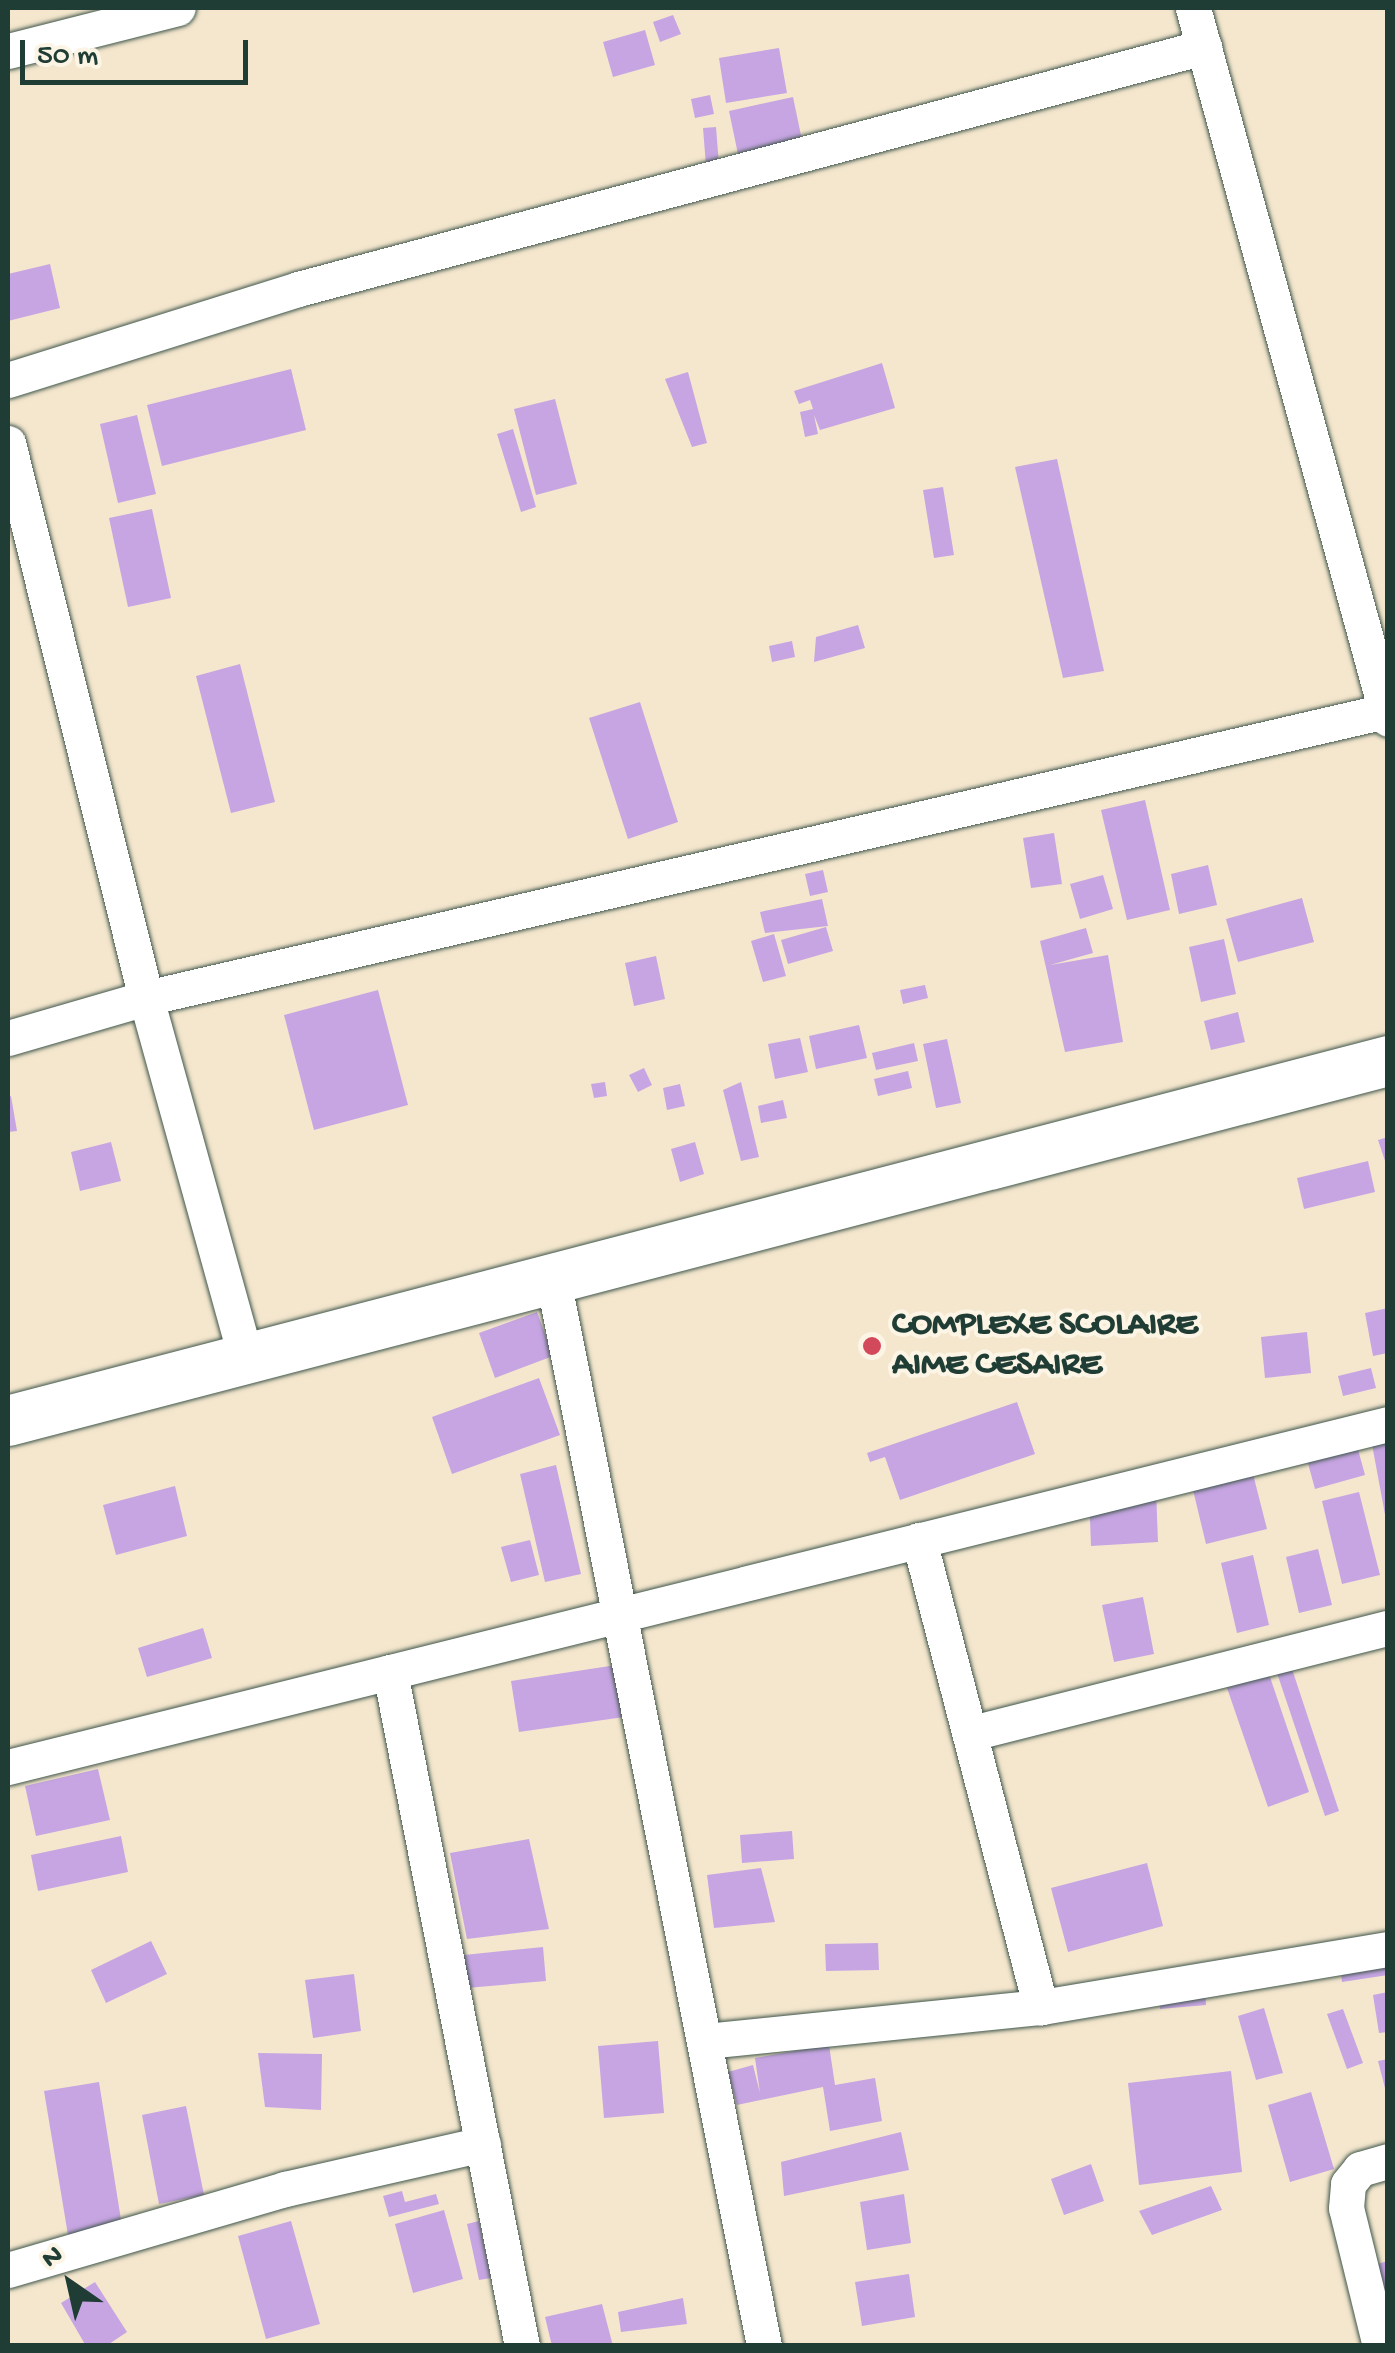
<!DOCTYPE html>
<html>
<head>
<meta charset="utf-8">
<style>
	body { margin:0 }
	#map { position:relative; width:1395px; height:2353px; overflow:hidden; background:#f5e7ce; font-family:"Gochi Hand",sans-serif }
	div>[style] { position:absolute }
	.building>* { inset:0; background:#c7a5e3 }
	.roads { filter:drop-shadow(0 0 2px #3f564b) drop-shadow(0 0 2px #3f564b) }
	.minor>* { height:35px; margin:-17.5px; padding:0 17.5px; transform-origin:17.5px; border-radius:17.5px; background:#fff }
	.secondary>* { height:50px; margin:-25px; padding:0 25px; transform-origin:25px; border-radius:25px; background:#fff }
	.dots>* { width:28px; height:28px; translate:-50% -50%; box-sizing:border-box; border:5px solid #fcf5e5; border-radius:50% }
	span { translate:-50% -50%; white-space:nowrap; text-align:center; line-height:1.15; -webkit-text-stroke:8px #fcf5e5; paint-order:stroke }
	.poi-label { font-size:35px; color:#1f3d34; font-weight:700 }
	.left { translate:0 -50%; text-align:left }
	.frame { position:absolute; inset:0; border:10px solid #1f3d34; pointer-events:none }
	.north { position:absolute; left:20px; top:2233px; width:100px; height:100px; -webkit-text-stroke:8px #fcf5e5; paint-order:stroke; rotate:326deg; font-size:28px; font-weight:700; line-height:40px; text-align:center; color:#1f3d34 }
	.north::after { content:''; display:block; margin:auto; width:35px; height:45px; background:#1f3d34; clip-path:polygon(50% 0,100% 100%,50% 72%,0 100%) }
	.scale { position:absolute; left:20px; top:40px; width:228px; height:45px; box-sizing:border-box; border:5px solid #1f3d34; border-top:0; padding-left:12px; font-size:30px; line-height:35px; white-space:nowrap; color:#1f3d34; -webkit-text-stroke:8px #fcf5e5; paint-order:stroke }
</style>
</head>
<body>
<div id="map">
	<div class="building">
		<div style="clip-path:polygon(673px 15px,681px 34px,660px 42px,653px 22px)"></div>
		<div style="clip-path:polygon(645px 30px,655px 65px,613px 77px,603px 42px)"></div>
		<div style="clip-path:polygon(779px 48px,787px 93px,726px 103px,719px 58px)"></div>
		<div style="clip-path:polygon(710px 95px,714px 114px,695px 118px,691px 99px)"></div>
		<div style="clip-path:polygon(793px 97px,803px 145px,739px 159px,729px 111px)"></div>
		<div style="clip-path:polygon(716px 127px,719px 165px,706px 166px,703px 128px)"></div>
		<div style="clip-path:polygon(50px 264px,60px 308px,8px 321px,8px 274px)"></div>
		<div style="clip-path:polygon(882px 363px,895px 408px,820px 430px,814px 415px,818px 434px,805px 437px,800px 412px,813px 409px,810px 400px,799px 404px,794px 391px)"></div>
		<div style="clip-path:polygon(291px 369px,306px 430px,162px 466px,147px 405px)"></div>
		<div style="clip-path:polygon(688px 372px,707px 443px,692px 447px,665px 379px)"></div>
		<div style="clip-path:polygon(555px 399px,577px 484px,536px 495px,514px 409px)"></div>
		<div style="clip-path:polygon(137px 415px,156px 494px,118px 503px,100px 424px)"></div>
		<div style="clip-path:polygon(513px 429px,536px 507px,521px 512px,497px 434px)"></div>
		<div style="clip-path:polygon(1057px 459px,1104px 671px,1063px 678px,1015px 467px)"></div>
		<div style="clip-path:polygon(943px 487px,954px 555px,934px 558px,923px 490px)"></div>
		<div style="clip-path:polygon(152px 509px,171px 598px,128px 607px,109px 518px)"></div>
		<div style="clip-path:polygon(858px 625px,865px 648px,814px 662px,816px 637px)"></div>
		<div style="clip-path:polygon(792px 641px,795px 657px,772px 662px,769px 646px)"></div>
		<div style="clip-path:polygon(240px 664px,275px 802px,231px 813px,196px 676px)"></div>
		<div style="clip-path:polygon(640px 702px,678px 822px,628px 839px,589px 718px)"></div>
		<div style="clip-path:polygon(1145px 800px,1170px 910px,1127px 920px,1101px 810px)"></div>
		<div style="clip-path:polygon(1054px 833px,1062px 884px,1031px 888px,1023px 838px)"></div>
		<div style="clip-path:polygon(1208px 865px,1217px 905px,1179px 914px,1171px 874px)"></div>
		<div style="clip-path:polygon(823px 870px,828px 892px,810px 896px,805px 874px)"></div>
		<div style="clip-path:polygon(1103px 875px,1113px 909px,1080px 919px,1070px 884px)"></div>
		<div style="clip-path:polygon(1302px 898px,1314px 942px,1238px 962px,1226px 919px)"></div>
		<div style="clip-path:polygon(822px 899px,828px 926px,765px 933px,760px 912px)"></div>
		<div style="clip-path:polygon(826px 927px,833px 951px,788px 964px,781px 940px)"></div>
		<div style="clip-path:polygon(1086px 928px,1093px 953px,1050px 965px,1108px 955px,1123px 1042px,1065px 1052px,1040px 941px)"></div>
		<div style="clip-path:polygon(774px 934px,786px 976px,763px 982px,751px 941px)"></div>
		<div style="clip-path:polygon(1224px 939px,1236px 994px,1201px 1002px,1189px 947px)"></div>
		<div style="clip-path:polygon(656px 956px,665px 999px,634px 1006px,625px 963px)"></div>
		<div style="clip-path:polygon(925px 985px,928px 998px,903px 1004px,900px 990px)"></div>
		<div style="clip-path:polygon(378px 990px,408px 1105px,314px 1130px,284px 1015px)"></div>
		<div style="clip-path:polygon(1238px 1012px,1245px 1042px,1211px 1050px,1204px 1021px)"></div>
		<div style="clip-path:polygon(859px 1025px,867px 1058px,816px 1069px,809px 1036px)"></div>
		<div style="clip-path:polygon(800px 1038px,808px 1072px,775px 1079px,768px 1044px)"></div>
		<div style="clip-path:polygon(947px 1039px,961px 1103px,936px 1108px,923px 1044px)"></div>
		<div style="clip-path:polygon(914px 1043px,918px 1061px,876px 1070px,872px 1053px)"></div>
		<div style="clip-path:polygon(644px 1068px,652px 1085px,638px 1092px,629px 1075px)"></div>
		<div style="clip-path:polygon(908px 1071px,912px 1088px,878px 1096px,874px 1079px)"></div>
		<div style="clip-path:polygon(605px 1082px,607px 1096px,594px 1098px,591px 1084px)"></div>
		<div style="clip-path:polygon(741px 1082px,759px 1157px,741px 1161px,723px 1090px)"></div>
		<div style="clip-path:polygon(680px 1084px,685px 1106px,667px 1110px,663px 1088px)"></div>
		<div style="clip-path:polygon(11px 1096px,17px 1131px,8px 1132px,8px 1097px)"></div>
		<div style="clip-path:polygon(783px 1100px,787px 1118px,761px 1123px,758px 1106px)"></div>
		<div style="clip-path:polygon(1388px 1137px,1388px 1167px,1387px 1167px,1378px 1140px)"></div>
		<div style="clip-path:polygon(111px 1142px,121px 1181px,80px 1191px,71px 1152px)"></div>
		<div style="clip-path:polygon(695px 1142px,704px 1174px,680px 1182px,671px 1149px)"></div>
		<div style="clip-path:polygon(1368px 1161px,1375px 1192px,1304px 1209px,1297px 1178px)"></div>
		<div style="clip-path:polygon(1388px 1308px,1388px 1353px,1373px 1356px,1365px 1313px)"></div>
		<div style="clip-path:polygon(537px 1312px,553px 1356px,495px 1378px,479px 1333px)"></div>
		<div style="clip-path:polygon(1307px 1332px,1311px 1373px,1265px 1378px,1261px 1337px)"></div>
		<div style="clip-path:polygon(1371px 1368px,1376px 1388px,1343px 1396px,1338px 1376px)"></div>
		<div style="clip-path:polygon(539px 1378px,560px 1435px,452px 1474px,432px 1417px)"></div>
		<div style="clip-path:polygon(1017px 1402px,1035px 1454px,900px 1500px,885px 1457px,870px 1462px,867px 1453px)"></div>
		<div style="clip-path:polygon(1388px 1436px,1388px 1520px,1386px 1520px,1371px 1439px)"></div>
		<div style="clip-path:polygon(1356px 1442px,1365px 1475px,1315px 1489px,1306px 1456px)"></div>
		<div style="clip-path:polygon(556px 1465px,581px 1574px,545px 1582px,520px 1474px)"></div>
		<div style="clip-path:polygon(1253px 1474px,1267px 1529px,1206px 1544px,1193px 1490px)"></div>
		<div style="clip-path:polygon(175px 1486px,187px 1536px,116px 1555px,103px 1505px)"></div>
		<div style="clip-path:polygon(1156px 1489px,1158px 1542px,1091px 1546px,1089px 1493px)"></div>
		<div style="clip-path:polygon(1359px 1492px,1380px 1575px,1342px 1584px,1322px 1501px)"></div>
		<div style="clip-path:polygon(530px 1540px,539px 1575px,511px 1582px,501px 1547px)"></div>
		<div style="clip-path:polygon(1318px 1549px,1332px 1605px,1299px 1613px,1286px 1557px)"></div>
		<div style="clip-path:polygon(1253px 1555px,1269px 1625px,1237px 1633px,1221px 1563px)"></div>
		<div style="clip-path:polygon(1143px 1597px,1154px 1654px,1114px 1662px,1102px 1605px)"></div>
		<div style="clip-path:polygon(203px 1628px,212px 1658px,147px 1677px,138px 1648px)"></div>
		<div style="clip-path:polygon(623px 1664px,631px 1716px,519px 1732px,511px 1681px)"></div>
		<div style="clip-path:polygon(1292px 1669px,1339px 1811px,1325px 1816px,1277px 1673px)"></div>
		<div style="clip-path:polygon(1269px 1674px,1309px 1792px,1268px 1807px,1227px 1688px)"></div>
		<div style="clip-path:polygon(98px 1769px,110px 1820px,36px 1836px,25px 1786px)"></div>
		<div style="clip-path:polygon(792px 1831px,794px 1859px,742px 1863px,740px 1835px)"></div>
		<div style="clip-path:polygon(121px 1836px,128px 1872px,38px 1891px,31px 1855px)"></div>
		<div style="clip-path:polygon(529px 1839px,549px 1929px,467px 1939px,450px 1853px)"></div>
		<div style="clip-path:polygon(1147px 1863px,1163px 1926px,1068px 1952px,1051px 1888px)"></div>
		<div style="clip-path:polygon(761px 1868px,775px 1922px,714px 1928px,707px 1875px)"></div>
		<div style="clip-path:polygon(151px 1941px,167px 1974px,106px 2003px,91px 1970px)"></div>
		<div style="clip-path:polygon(878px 1943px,879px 1970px,826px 1971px,825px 1944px)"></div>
		<div style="clip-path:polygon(543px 1947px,546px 1981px,467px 1988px,464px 1955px)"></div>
		<div style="clip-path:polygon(1340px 1961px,1388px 1963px,1388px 1975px,1342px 1982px)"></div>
		<div style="clip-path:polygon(354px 1974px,361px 2031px,313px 2038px,305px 1980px)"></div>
		<div style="clip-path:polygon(1205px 1990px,1206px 2005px,1160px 2009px,1158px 1994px)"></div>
		<div style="clip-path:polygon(1388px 1992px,1388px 2032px,1379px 2033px,1373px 1995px)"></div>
		<div style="clip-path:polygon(1264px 2008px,1283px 2073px,1256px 2080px,1238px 2016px)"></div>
		<div style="clip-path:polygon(1343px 2009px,1363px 2063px,1347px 2069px,1327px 2014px)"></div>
		<div style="clip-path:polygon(658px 2041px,664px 2113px,604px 2118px,598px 2046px)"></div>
		<div style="clip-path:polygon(829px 2045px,835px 2085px,875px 2078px,882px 2121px,830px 2131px,823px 2087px,737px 2105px,728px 2072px,753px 2065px,760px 2093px,755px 2058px)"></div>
		<div style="clip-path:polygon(258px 2053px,322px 2054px,321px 2110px,265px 2107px)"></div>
		<div style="clip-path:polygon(1388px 2059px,1388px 2091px,1386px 2092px,1378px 2061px)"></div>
		<div style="clip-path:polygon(1231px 2071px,1242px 2172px,1139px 2185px,1128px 2083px)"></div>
		<div style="clip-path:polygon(99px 2082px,122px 2226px,68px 2235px,44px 2091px)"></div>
		<div style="clip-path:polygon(1311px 2092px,1334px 2169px,1290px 2182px,1268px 2105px)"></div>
		<div style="clip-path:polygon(186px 2106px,204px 2195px,159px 2204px,142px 2115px)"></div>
		<div style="clip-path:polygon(901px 2132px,909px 2170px,784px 2196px,781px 2162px)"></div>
		<div style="clip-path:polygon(1091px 2164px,1104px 2201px,1064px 2215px,1051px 2179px)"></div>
		<div style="clip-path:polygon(1211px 2186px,1222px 2210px,1152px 2235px,1139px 2211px)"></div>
		<div style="clip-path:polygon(402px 2191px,405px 2202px,436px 2194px,439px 2204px,389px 2217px,383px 2196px)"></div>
		<div style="clip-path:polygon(904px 2194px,911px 2243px,867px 2250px,860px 2202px)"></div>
		<div style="clip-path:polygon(444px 2210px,463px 2279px,413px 2293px,395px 2224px)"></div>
		<div style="clip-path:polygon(291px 2221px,320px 2324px,266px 2339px,238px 2236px)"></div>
		<div style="clip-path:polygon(479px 2221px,491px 2278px,479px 2280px,467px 2224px)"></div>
		<div style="clip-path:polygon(1388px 2261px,1388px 2303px,1364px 2310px,1352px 2271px)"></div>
		<div style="clip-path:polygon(909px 2274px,915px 2317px,862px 2326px,855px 2282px)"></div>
		<div style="clip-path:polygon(95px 2282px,127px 2332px,106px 2346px,86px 2346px,61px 2303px)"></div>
		<div style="clip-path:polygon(683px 2298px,687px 2324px,621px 2332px,618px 2312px)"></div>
		<div style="clip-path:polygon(602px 2304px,613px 2346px,552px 2346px,545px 2317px)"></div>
	</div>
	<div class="roads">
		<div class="minor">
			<div style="left:1193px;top:8px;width:737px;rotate:74.66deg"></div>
			<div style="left:8px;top:51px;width:175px;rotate:-14.2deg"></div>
			<div style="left:8px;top:380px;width:304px;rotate:-17.4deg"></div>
			<div style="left:298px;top:289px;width:938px;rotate:-14.96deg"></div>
			<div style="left:8px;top:443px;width:572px;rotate:76.04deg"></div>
			<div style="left:146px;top:998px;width:375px;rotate:74.5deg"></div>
			<div style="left:8px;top:1038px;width:144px;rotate:-16.2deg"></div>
			<div style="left:146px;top:998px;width:1272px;rotate:-13.04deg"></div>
			<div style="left:553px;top:1279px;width:1088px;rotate:78.81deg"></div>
			<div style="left:919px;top:1540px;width:483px;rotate:75.4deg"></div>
			<div style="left:390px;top:1672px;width:687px;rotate:78.92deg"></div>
			<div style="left:972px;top:1733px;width:429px;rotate:-14.2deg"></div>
			<div style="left:8px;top:1767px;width:1422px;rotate:-13.96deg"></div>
			<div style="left:706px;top:2041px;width:337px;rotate:-5.8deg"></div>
			<div style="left:1041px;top:2007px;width:352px;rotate:-9.5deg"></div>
			<div style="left:8px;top:2270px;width:289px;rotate:-16.3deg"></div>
			<div style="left:285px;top:2189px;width:203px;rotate:-12.8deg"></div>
			<div style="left:1380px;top:2346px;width:142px;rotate:-103.8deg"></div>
			<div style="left:1346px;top:2208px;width:24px;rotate:-85deg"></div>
			<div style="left:1348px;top:2184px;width:19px;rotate:-51deg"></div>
			<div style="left:1360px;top:2169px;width:29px;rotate:-16deg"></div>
		</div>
		<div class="secondary">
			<div style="left:8px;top:1421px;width:1426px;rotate:-14.62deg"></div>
		</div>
	</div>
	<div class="dots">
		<div style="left:872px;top:1346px;background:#d1495b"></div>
	</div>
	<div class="poi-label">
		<span class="left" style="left:892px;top:1346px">COMPLEXE SCOLAIRE<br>AIME CESAIRE</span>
	</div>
	<div class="frame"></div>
	<div class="north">N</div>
	<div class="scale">50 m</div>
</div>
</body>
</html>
